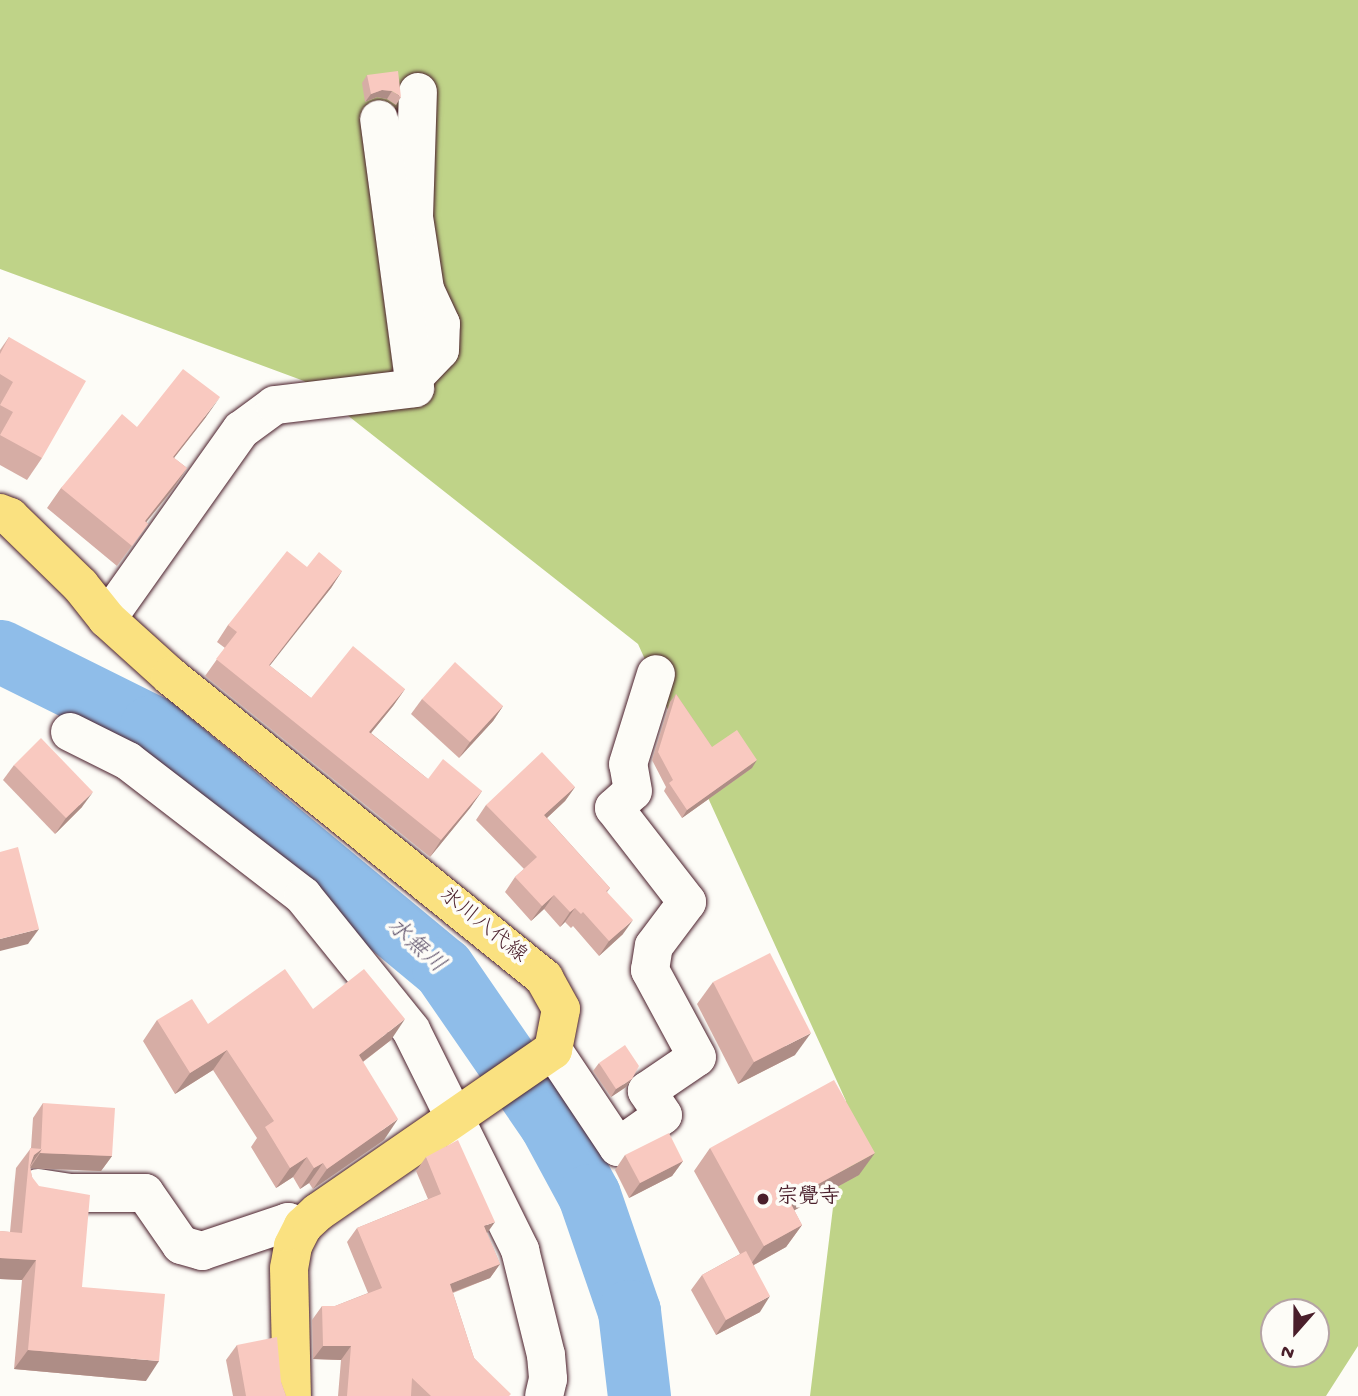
<!DOCTYPE html>
<html>
<head>
<meta charset="utf-8">
<style>
	body { margin:0 }
	#map { position:relative; width:1358px; height:1396px; overflow:hidden; background:#fdfcf7; font-family:"Gochi Hand","Klee One",sans-serif }
	div>[style] { position:absolute }
	.green>* { inset:0; background:#bfd388 }
	.river>* { height:63px; margin:-31.5px; padding:0 31.5px; transform-origin:31.5px; border-radius:31.5px; background:#8fbde9 }
	.roads { filter:drop-shadow(0 0 2px #4a1f2b) drop-shadow(0 0 2px #4a1f2b) }
	.minor>* { height:38px; margin:-19px; padding:0 19px; transform-origin:19px; border-radius:19px; background:#fdfcf7 }
	.major>* { height:38px; margin:-19px; padding:0 19px; transform-origin:19px; border-radius:19px; background:#fae180 }
	.wall>* { inset:0; background:#d6ada5 }
	.shaded-wall>* { inset:0; background:#ae8d86 }
	.building>* { inset:0; background:#f9c9c0 }
	.dots>* { width:19px; height:19px; translate:-50% -50%; box-sizing:border-box; border:4px solid #fdfcf7; border-radius:50% }
	span { translate:-50% -50%; white-space:nowrap; text-align:center; line-height:1.15; -webkit-text-stroke:7px #fdfcf7; paint-order:stroke }
	.street-label { font-size:21px; color:#4a1f2b }
	.poi-label { font-size:21px; color:#4a1f2b; font-weight:700 }
	.left { translate:0 -50%; text-align:left }
	.water-label { font-size:23px; color:#62566e; font-style:italic }
	.north { position:absolute; left:1260px; top:1298px; width:70px; height:70px; box-sizing:border-box; background:#fdfcf7; border:2px solid #b5a4a5; border-radius:50%; rotate:201deg; font-size:19px; font-weight:700; line-height:28px; text-align:center; color:#4a1f2b }
	.north::after { content:''; display:block; margin:auto; width:24px; height:32px; background:#4a1f2b; clip-path:polygon(50% 0,100% 100%,50% 72%,0 100%) }
</style>
</head>
<body>
<div id="map">
	<div class="green">
		<div style="clip-path:polygon(evenodd,0 0,1358px 0,1358px 1346px,1326px 1396px,810px 1396px,846px 1101px,638px 644px,304px 381px,0 269px,0 0,1274px 1312px,1316px 1312px,1316px 1354px,1274px 1354px,1274px 1312px)"></div>
	</div>
	<div class="river">
		<div style="left:0;top:651px;width:169px;rotate:26.4deg"></div>
		<div style="left:151px;top:726px;width:379px;rotate:39.7deg"></div>
		<div style="left:443px;top:968px;width:188px;rotate:55.4deg"></div>
		<div style="left:550px;top:1123px;width:82px;rotate:61.6deg"></div>
		<div style="left:589px;top:1195px;width:123px;rotate:71deg"></div>
		<div style="left:629px;top:1311px;width:86px;rotate:83.3deg"></div>
	</div>
	<div class="roads">
		<div class="minor">
			<div style="left:414px;top:377px;width:37px;rotate:-46deg"></div>
			<div style="left:440px;top:350px;width:26px;rotate:-88deg"></div>
			<div style="left:441px;top:324px;width:38px;rotate:-115deg"></div>
			<div style="left:425px;top:289px;width:73px;rotate:-98.7deg"></div>
			<div style="left:414px;top:217px;width:125px;rotate:-88.2deg"></div>
			<div style="left:107px;top:619px;width:232px;rotate:-54.7deg"></div>
			<div style="left:241px;top:430px;width:42px;rotate:-36.3deg"></div>
			<div style="left:275px;top:405px;width:141px;rotate:-6.9deg"></div>
			<div style="left:415px;top:388px;width:271px;rotate:-97.6deg"></div>
			<div style="left:70px;top:732px;width:65px;rotate:26.6deg"></div>
			<div style="left:128px;top:761px;width:221px;rotate:37.6deg"></div>
			<div style="left:303px;top:896px;width:172px;rotate:51.1deg"></div>
			<div style="left:411px;top:1030px;width:246px;rotate:63.6deg"></div>
			<div style="left:520px;top:1250px;width:108px;rotate:76.1deg"></div>
			<div style="left:546px;top:1355px;width:24px;rotate:85deg"></div>
			<div style="left:548px;top:1379px;width:17px;rotate:103deg"></div>
			<div style="left:553px;top:1050px;width:117px;rotate:56.2deg"></div>
			<div style="left:618px;top:1147px;width:55px;rotate:-35.4deg"></div>
			<div style="left:663px;top:1115px;width:29px;rotate:-124deg"></div>
			<div style="left:647px;top:1091px;width:60px;rotate:-34.2deg"></div>
			<div style="left:697px;top:1057px;width:99px;rotate:-118.4deg"></div>
			<div style="left:650px;top:970px;width:24px;rotate:-81deg"></div>
			<div style="left:654px;top:946px;width:55px;rotate:-53.1deg"></div>
			<div style="left:687px;top:902px;width:119px;rotate:-127.8deg"></div>
			<div style="left:614px;top:808px;width:25px;rotate:-42deg"></div>
			<div style="left:633px;top:791px;width:27px;rotate:-100deg"></div>
			<div style="left:628px;top:764px;width:94px;rotate:-72.7deg"></div>
			<div style="left:38px;top:1188px;width:31px;rotate:9deg"></div>
			<div style="left:69px;top:1193px;width:76px"></div>
			<div style="left:145px;top:1193px;width:63px;rotate:55.3deg"></div>
			<div style="left:181px;top:1245px;width:22px;rotate:16deg"></div>
			<div style="left:202px;top:1251px;width:91px;rotate:-18.6deg"></div>
			<div style="left:288px;top:1222px;width:16px;rotate:15deg"></div>
		</div>
		<div class="major">
			<div style="left:0;top:513px;width:11px;rotate:22deg"></div>
			<div style="left:10px;top:517px;width:98px;rotate:44.2deg"></div>
			<div style="left:80px;top:585px;width:43px;rotate:51.5deg"></div>
			<div style="left:107px;top:619px;width:85px;rotate:42.1deg"></div>
			<div style="left:170px;top:676px;width:481px;rotate:38.9deg"></div>
			<div style="left:544px;top:978px;width:35px;rotate:61deg"></div>
			<div style="left:561px;top:1009px;width:42px;rotate:101deg"></div>
			<div style="left:553px;top:1050px;width:285px;rotate:145.4deg"></div>
			<div style="left:318px;top:1212px;width:21px;rotate:137deg"></div>
			<div style="left:303px;top:1226px;width:22px;rotate:117deg"></div>
			<div style="left:293px;top:1246px;width:22px;rotate:100deg"></div>
			<div style="left:289px;top:1268px;width:128px;rotate:88.7deg"></div>
		</div>
	</div>
	<div class="wall">
		<div style="clip-path:polygon(367px 75px,401px 97px,396px 105px,387px 99px,377px 97px,365px 102px,362px 83px)"></div>
		<div style="clip-path:polygon(9px 337px,42px 458px,27px 480px,0 465px,0 350px)"></div>
		<div style="clip-path:polygon(206px 417px,174px 458px,187px 468px,173px 489px,146px 522px,148px 524px,117px 566px,47px 508px,61px 488px,137px 427px)"></div>
		<div style="clip-path:polygon(307px 567px,342px 571px,331px 588px,269px 665px,311px 698px,405px 689px,393px 706px,371px 733px,428px 779px,482px 791px,470px 808px,430px 857px,205px 676px,225px 648px,217px 642px,228px 625px)"></div>
		<div style="clip-path:polygon(676px 694px,712px 747px,752px 768px,682px 818px,664px 791px,666px 787px,652px 760px,670px 702px)"></div>
		<div style="clip-path:polygon(422px 699px,503px 706px,493px 721px,459px 758px,411px 714px)"></div>
		<div style="clip-path:polygon(14px 765px,82px 807px,55px 834px,3px 780px)"></div>
		<div style="clip-path:polygon(575px 787px,565px 801px,547px 818px,610px 888px,607px 892px,623px 934px,599px 956px,573px 926px,571px 928px,565px 922px,560px 927px,544px 909px,531px 921px,505px 892px,515px 877px,524px 869px,476px 820px,486px 805px)"></div>
		<div style="clip-path:polygon(713px 982px,795px 1055px,738px 1084px,697px 1004px)"></div>
		<div style="clip-path:polygon(313px 1009px,391px 1040px,363px 1062px,384px 1140px,313px 1189px,309px 1183px,300px 1189px,293px 1177px,276px 1188px,251px 1147px,257px 1138px,213px 1070px,175px 1094px,143px 1041px,157px 1020px,208px 1024px)"></div>
		<div style="clip-path:polygon(599px 1063px,626px 1087px,611px 1097px,593px 1071px)"></div>
		<div style="clip-path:polygon(43px 1103px,112px 1156px,101px 1171px,30px 1168px,32px 1177px,82px 1287px,146px 1381px,14px 1369px,22px 1280px,0 1279px,0 1231px,10px 1232px,16px 1168px,31px 1148px,33px 1118px)"></div>
		<div style="clip-path:polygon(710px 1148px,859px 1175px,794px 1210px,802px 1225px,786px 1247px,754px 1265px,760px 1312px,716px 1335px,691px 1290px,702px 1275px,740px 1254px,694px 1171px)"></div>
		<div style="clip-path:polygon(625px 1155px,683px 1161px,672px 1176px,629px 1198px,615px 1170px)"></div>
		<div style="clip-path:polygon(426px 1157px,487px 1233px,500px 1264px,490px 1278px,453px 1293px,474px 1358px,509px 1396px,338px 1396px,341px 1360px,313px 1359px,312px 1320px,322px 1306px,335px 1306px,368px 1293px,347px 1242px,357px 1228px,428px 1199px,416px 1171px)"></div>
		<div style="clip-path:polygon(237px 1345px,281px 1382px,286px 1396px,233px 1396px,226px 1360px)"></div>
	</div>
	<div class="shaded-wall">
		<div style="clip-path:polygon(382px 90px,392px 91px,387px 99px,377px 97px,365px 102px,371px 94px)"></div>
		<div style="clip-path:polygon(220px 397px,206px 417px,159px 477px,173px 457px)"></div>
		<div style="clip-path:polygon(187px 468px,173px 489px,131px 541px,145px 521px)"></div>
		<div style="clip-path:polygon(342px 571px,331px 588px,257px 682px,269px 665px)"></div>
		<div style="clip-path:polygon(405px 689px,393px 706px,358px 749px,369px 732px)"></div>
		<div style="clip-path:polygon(503px 706px,493px 721px,459px 758px,470px 742px)"></div>
		<div style="clip-path:polygon(757px 760px,752px 768px,682px 818px,687px 810px)"></div>
		<div style="clip-path:polygon(575px 787px,565px 801px,534px 830px,544px 815px)"></div>
		<div style="clip-path:polygon(482px 791px,470px 808px,430px 857px,441px 840px)"></div>
		<div style="clip-path:polygon(93px 792px,82px 807px,55px 834px,66px 818px)"></div>
		<div style="clip-path:polygon(554px 895px,544px 909px,531px 921px,542px 906px)"></div>
		<div style="clip-path:polygon(575px 908px,565px 922px,560px 927px,570px 912px)"></div>
		<div style="clip-path:polygon(633px 920px,623px 934px,599px 956px,609px 941px)"></div>
		<div style="clip-path:polygon(39px 929px,28px 944px,0 951px,0 939px)"></div>
		<div style="clip-path:polygon(405px 1019px,391px 1040px,344px 1076px,359px 1055px)"></div>
		<div style="clip-path:polygon(811px 1033px,795px 1055px,738px 1084px,754px 1062px)"></div>
		<div style="clip-path:polygon(227px 1050px,213px 1070px,175px 1094px,190px 1073px)"></div>
		<div style="clip-path:polygon(632px 1079px,626px 1087px,611px 1097px,616px 1089px)"></div>
		<div style="clip-path:polygon(398px 1119px,384px 1140px,313px 1189px,327px 1169px)"></div>
		<div style="clip-path:polygon(42px 1149px,28px 1169px,34px 1155px)"></div>
		<div style="clip-path:polygon(40px 1153px,112px 1156px,101px 1171px,30px 1168px)"></div>
		<div style="clip-path:polygon(875px 1153px,859px 1175px,773px 1222px,789px 1200px)"></div>
		<div style="clip-path:polygon(307px 1157px,293px 1177px,276px 1188px,290px 1168px)"></div>
		<div style="clip-path:polygon(683px 1161px,672px 1176px,629px 1198px,640px 1183px)"></div>
		<div style="clip-path:polygon(323px 1163px,309px 1183px,300px 1189px,314px 1168px)"></div>
		<div style="clip-path:polygon(495px 1222px,485px 1236px,484px 1226px)"></div>
		<div style="clip-path:polygon(802px 1225px,786px 1247px,748px 1268px,764px 1246px)"></div>
		<div style="clip-path:polygon(0 1258px,36px 1260px,22px 1280px,0 1279px)"></div>
		<div style="clip-path:polygon(500px 1264px,490px 1278px,440px 1297px,450px 1284px)"></div>
		<div style="clip-path:polygon(770px 1296px,760px 1312px,716px 1335px,726px 1320px)"></div>
		<div style="clip-path:polygon(323px 1346px,351px 1346px,341px 1360px,313px 1359px)"></div>
		<div style="clip-path:polygon(28px 1350px,159px 1361px,146px 1381px,14px 1369px)"></div>
	</div>
	<div class="building">
		<div style="clip-path:polygon(398px 71px,401px 97px,392px 91px,382px 90px,371px 94px,367px 75px)"></div>
		<div style="clip-path:polygon(9px 337px,86px 381px,42px 458px,0 435px,13px 412px,0 405px,13px 382px,0 374px,0 354px)"></div>
		<div style="clip-path:polygon(183px 369px,220px 397px,173px 457px,187px 468px,145px 521px,148px 524px,132px 546px,61px 488px,122px 414px,137px 427px)"></div>
		<div style="clip-path:polygon(287px 551px,307px 567px,319px 552px,342px 571px,269px 665px,311px 698px,353px 646px,405px 689px,369px 732px,428px 779px,443px 759px,482px 791px,441px 840px,216px 659px,237px 632px,228px 625px)"></div>
		<div style="clip-path:polygon(455px 662px,503px 706px,470px 742px,422px 699px)"></div>
		<div style="clip-path:polygon(676px 694px,712px 747px,737px 730px,757px 760px,687px 810px,669px 783px,673px 780px,658px 752px)"></div>
		<div style="clip-path:polygon(41px 738px,93px 792px,66px 818px,14px 765px)"></div>
		<div style="clip-path:polygon(542px 752px,575px 787px,544px 815px,610px 888px,606px 891px,633px 920px,609px 941px,583px 912px,581px 914px,575px 908px,570px 912px,554px 895px,542px 906px,515px 877px,537px 857px,486px 805px)"></div>
		<div style="clip-path:polygon(18px 847px,39px 929px,0 939px,0 852px)"></div>
		<div style="clip-path:polygon(770px 953px,811px 1033px,754px 1062px,713px 982px)"></div>
		<div style="clip-path:polygon(285px 969px,313px 1009px,364px 969px,405px 1019px,359px 1055px,398px 1119px,327px 1169px,323px 1163px,314px 1168px,307px 1157px,290px 1168px,265px 1127px,274px 1121px,227px 1050px,190px 1073px,157px 1020px,192px 999px,208px 1024px)"></div>
		<div style="clip-path:polygon(625px 1045px,639px 1066px,632px 1079px,616px 1089px,599px 1063px)"></div>
		<div style="clip-path:polygon(834px 1080px,875px 1153px,789px 1200px,802px 1225px,764px 1246px,710px 1148px)"></div>
		<div style="clip-path:polygon(43px 1103px,115px 1108px,112px 1156px,40px 1153px,42px 1149px,41px 1149px)"></div>
		<div style="clip-path:polygon(669px 1133px,683px 1161px,640px 1183px,625px 1155px)"></div>
		<div style="clip-path:polygon(458px 1140px,495px 1222px,484px 1226px,500px 1264px,450px 1284px,474px 1358px,511px 1394px,509px 1396px,431px 1396px,412px 1378px,411px 1396px,347px 1396px,351px 1346px,323px 1346px,322px 1306px,335px 1306px,382px 1288px,357px 1228px,441px 1194px,426px 1157px)"></div>
		<div style="clip-path:polygon(30px 1148px,42px 1149px,34px 1155px,30px 1166px,32px 1177px,39px 1186px,90px 1195px,82px 1287px,165px 1294px,159px 1361px,28px 1350px,36px 1260px,0 1258px,0 1231px,22px 1233px)"></div>
		<div style="clip-path:polygon(746px 1251px,770px 1296px,726px 1320px,702px 1275px)"></div>
		<div style="clip-path:polygon(277px 1337px,281px 1382px,286px 1396px,246px 1396px,237px 1345px)"></div>
	</div>
	<div class="dots">
		<div style="left:763px;top:1199px;background:#4a1f2b"></div>
	</div>
	<div class="street-label">
		<span style="left:482px;top:927px;rotate:39deg">氷川八代線</span>
	</div>
	<div class="poi-label">
		<span class="left" style="left:777px;top:1199px">宗覺寺</span>
	</div>
	<div class="water-label">
		<span style="left:415px;top:947px;rotate:42deg">水無川</span>
	</div>
	<div class="north">N</div>
</div>
</body>
</html>
